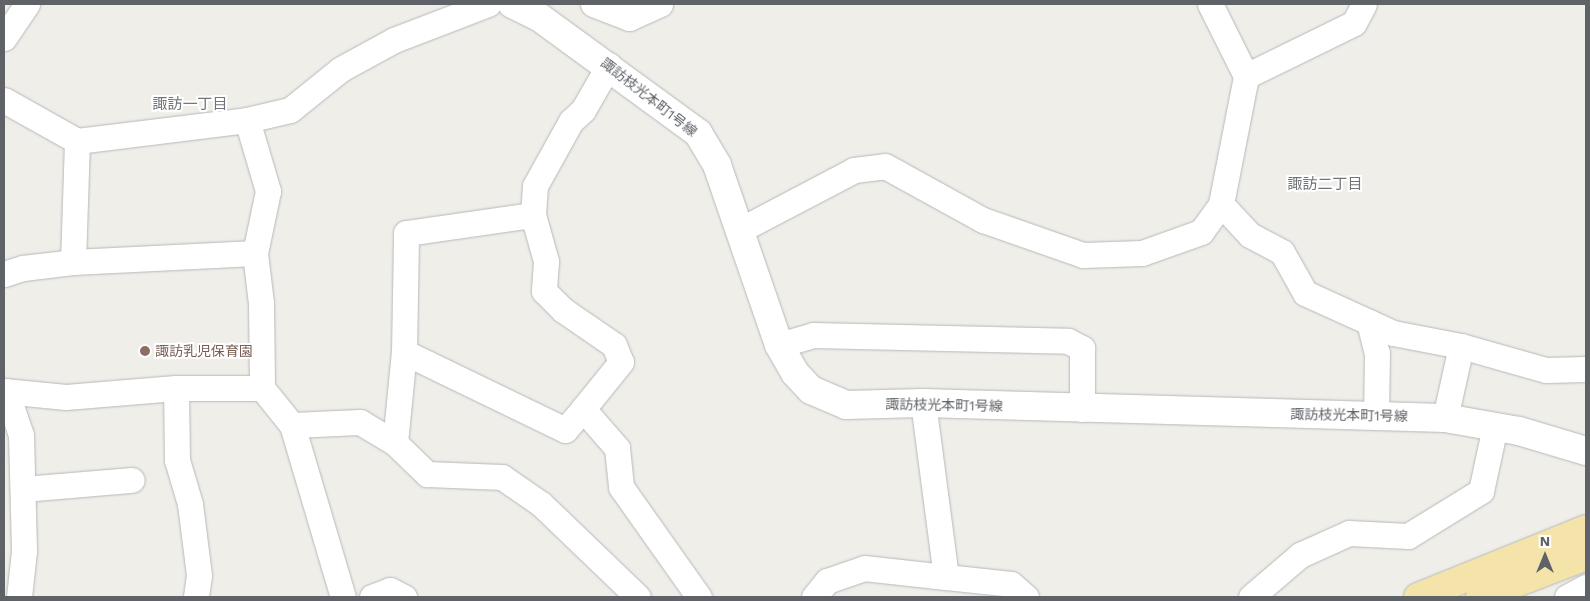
<!DOCTYPE html>
<html>
<head>
<meta charset="utf-8">
<style>
	body { margin:0 }
	#map { position:relative; width:1590px; height:601px; overflow:hidden; background:#f0eee8; font-family:"Work Sans","Noto Sans JP",sans-serif }
	div>[style] { position:absolute }
	.roads { filter:drop-shadow(0 0 1px #b5b8bb) drop-shadow(0 0 1px #b5b8bb) }
	.minor>* { height:25px; margin:-12.5px; padding:0 12.5px; transform-origin:12.5px; border-radius:12.5px; background:#fff }
	.tertiary>* { height:28px; margin:-14px; padding:0 14px; transform-origin:14px; border-radius:14px; background:#fff }
	.trunk>* { height:28px; margin:-14px; padding:0 14px; transform-origin:14px; border-radius:14px; background:#f4e4aa }
	.dots>* { width:14px; height:14px; translate:-50% -50%; box-sizing:border-box; border:2px solid #fff; border-radius:50% }
	span { translate:-50% -50%; white-space:nowrap; text-align:center; line-height:1.15; -webkit-text-stroke:4px #fff; paint-order:stroke }
	.street-label { font-size:14px; color:#5f6367 }
	.education-label { font-size:14px; color:#785e54 }
	.left { translate:0 -50%; text-align:left }
	.neighbourhood-label { font-size:15px; color:#717578 }
	.frame { position:absolute; inset:0; border:5px solid #5f6367; pointer-events:none }
	.north { position:absolute; left:1520px; top:531px; width:50px; height:50px; -webkit-text-stroke:4px #fff; paint-order:stroke; rotate:0deg; font-size:14px; font-weight:700; line-height:20px; text-align:center; color:#5f6367 }
	.north::after { content:''; display:block; margin:auto; width:18px; height:22px; background:#5f6367; clip-path:polygon(50% 0,100% 100%,50% 72%,0 100%) }
</style>
</head>
<body>
<div id="map">
	<div class="roads">
		<div class="minor">
			<div style="left:593px;top:4px;width:39px;rotate:21deg"></div>
			<div style="left:629px;top:18px;width:34px;rotate:-24deg"></div>
			<div style="left:4px;top:38px;width:41px;rotate:-55.9deg"></div>
			<div style="left:609px;top:65px;width:52px;rotate:120deg"></div>
			<div style="left:583px;top:110px;width:16px;rotate:137deg"></div>
			<div style="left:571px;top:121px;width:74px;rotate:119deg"></div>
			<div style="left:535px;top:186px;width:29px;rotate:94deg"></div>
			<div style="left:533px;top:215px;width:48px;rotate:74.2deg"></div>
			<div style="left:546px;top:261px;width:30px;rotate:94deg"></div>
			<div style="left:544px;top:291px;width:27px;rotate:45deg"></div>
			<div style="left:563px;top:310px;width:62px;rotate:34.5deg"></div>
			<div style="left:614px;top:345px;width:18px;rotate:68deg"></div>
			<div style="left:621px;top:362px;width:60px;rotate:129deg"></div>
			<div style="left:583px;top:409px;width:52px;rotate:48.9deg"></div>
			<div style="left:617px;top:448px;width:39px;rotate:84deg"></div>
			<div style="left:621px;top:487px;width:135px;rotate:54.7deg"></div>
			<div style="left:1246px;top:76px;width:120px;rotate:-26.1deg"></div>
			<div style="left:1354px;top:23px;width:21px;rotate:-62deg"></div>
			<div style="left:4px;top:100px;width:84px;rotate:29.3deg"></div>
			<div style="left:77px;top:141px;width:171px;rotate:-7deg"></div>
			<div style="left:247px;top:120px;width:44px;rotate:-13.1deg"></div>
			<div style="left:290px;top:110px;width:65px;rotate:-38.8deg"></div>
			<div style="left:341px;top:69px;width:60px;rotate:-28.7deg"></div>
			<div style="left:394px;top:40px;width:101px;rotate:-21deg"></div>
			<div style="left:247px;top:120px;width:74px;rotate:73.5deg"></div>
			<div style="left:268px;top:191px;width:63px;rotate:101.8deg"></div>
			<div style="left:255px;top:253px;width:50px;rotate:83.2deg"></div>
			<div style="left:261px;top:303px;width:85px;rotate:89.3deg"></div>
			<div style="left:262px;top:388px;width:48px;rotate:51deg"></div>
			<div style="left:292px;top:425px;width:179px;rotate:73.5deg"></div>
			<div style="left:1221px;top:204px;width:42px;rotate:46.9deg"></div>
			<div style="left:1250px;top:235px;width:36px;rotate:28deg"></div>
			<div style="left:1282px;top:252px;width:47px;rotate:60.7deg"></div>
			<div style="left:1305px;top:293px;width:97px;rotate:24.4deg"></div>
			<div style="left:1393px;top:333px;width:69px;rotate:10.8deg"></div>
			<div style="left:1461px;top:346px;width:74px;rotate:102.5deg"></div>
			<div style="left:738px;top:231px;width:131px;rotate:-27.7deg"></div>
			<div style="left:854px;top:170px;width:31px;rotate:-7deg"></div>
			<div style="left:885px;top:166px;width:112px;rotate:28.9deg"></div>
			<div style="left:983px;top:220px;width:106px;rotate:19.3deg"></div>
			<div style="left:1083px;top:255px;width:59px;rotate:-1.9deg"></div>
			<div style="left:1142px;top:253px;width:63px;rotate:-19.6deg"></div>
			<div style="left:1201px;top:232px;width:34px;rotate:-54deg"></div>
			<div style="left:1221px;top:204px;width:130px;rotate:-78.9deg"></div>
			<div style="left:1246px;top:76px;width:80px;rotate:-116.6deg"></div>
			<div style="left:73px;top:262px;width:121px;rotate:-88.1deg"></div>
			<div style="left:4px;top:274px;width:20px;rotate:-18deg"></div>
			<div style="left:23px;top:268px;width:50px;rotate:-6.8deg"></div>
			<div style="left:73px;top:262px;width:182px;rotate:-2.8deg"></div>
			<div style="left:1369px;top:322px;width:32px;rotate:76deg"></div>
			<div style="left:1377px;top:353px;width:63px;rotate:90.9deg"></div>
			<div style="left:779px;top:345px;width:35px;rotate:-16deg"></div>
			<div style="left:813px;top:335px;width:255px;rotate:1.3deg"></div>
			<div style="left:1068px;top:341px;width:16px;rotate:27deg"></div>
			<div style="left:1082px;top:348px;width:61px;rotate:90deg"></div>
			<div style="left:1461px;top:346px;width:88px;rotate:15.8deg"></div>
			<div style="left:1546px;top:370px;width:40px;rotate:-1.4deg"></div>
			<div style="left:404px;top:352px;width:179px;rotate:25.8deg"></div>
			<div style="left:565px;top:430px;width:28px;rotate:-49deg"></div>
			<div style="left:176px;top:388px;width:72px;rotate:89.2deg"></div>
			<div style="left:177px;top:460px;width:46px;rotate:73.5deg"></div>
			<div style="left:190px;top:504px;width:72px;rotate:82.8deg"></div>
			<div style="left:199px;top:575px;width:22px;rotate:98deg"></div>
			<div style="left:4px;top:391px;width:62px;rotate:5.5deg"></div>
			<div style="left:66px;top:397px;width:110px;rotate:-4.7deg"></div>
			<div style="left:176px;top:388px;width:86px"></div>
			<div style="left:6px;top:391px;width:46px;rotate:71.2deg"></div>
			<div style="left:21px;top:435px;width:116px;rotate:88.5deg"></div>
			<div style="left:24px;top:551px;width:46px;rotate:96.2deg"></div>
			<div style="left:292px;top:425px;width:68px;rotate:-2.5deg"></div>
			<div style="left:360px;top:422px;width:41px;rotate:31deg"></div>
			<div style="left:395px;top:443px;width:45px;rotate:44.1deg"></div>
			<div style="left:427px;top:474px;width:75px;rotate:2.3deg"></div>
			<div style="left:502px;top:477px;width:47px;rotate:34.7deg"></div>
			<div style="left:541px;top:504px;width:134px;rotate:43.8deg"></div>
			<div style="left:395px;top:443px;width:91px;rotate:-84.4deg"></div>
			<div style="left:404px;top:352px;width:119px;rotate:-89deg"></div>
			<div style="left:406px;top:233px;width:128px;rotate:-8.1deg"></div>
			<div style="left:24px;top:489px;width:108px;rotate:-4.8deg"></div>
			<div style="left:946px;top:577px;width:65px;rotate:6.1deg"></div>
			<div style="left:1011px;top:584px;width:20px;rotate:41deg"></div>
			<div style="left:372px;top:597px;width:19px;rotate:-21deg"></div>
			<div style="left:390px;top:590px;width:16px;rotate:27deg"></div>
			<div style="left:814px;top:597px;width:21px;rotate:-51deg"></div>
			<div style="left:827px;top:581px;width:39px;rotate:-19deg"></div>
			<div style="left:864px;top:568px;width:82px;rotate:6.3deg"></div>
			<div style="left:946px;top:577px;width:176px;rotate:-97.5deg"></div>
			<div style="left:1251px;top:597px;width:65px;rotate:-40.6deg"></div>
			<div style="left:1300px;top:555px;width:54px;rotate:-24.2deg"></div>
			<div style="left:1349px;top:533px;width:59px;rotate:2.9deg"></div>
			<div style="left:1408px;top:536px;width:86px;rotate:-31.7deg"></div>
			<div style="left:1481px;top:491px;width:66px;rotate:-77.8deg"></div>
			<div style="left:1567px;top:597px;width:21px;rotate:-28deg"></div>
		</div>
		<div class="tertiary">
			<div style="left:512px;top:4px;width:30px;rotate:26deg"></div>
			<div style="left:539px;top:17px;width:197px;rotate:36.1deg"></div>
			<div style="left:698px;top:133px;width:37px;rotate:59deg"></div>
			<div style="left:717px;top:165px;width:190px;rotate:71deg"></div>
			<div style="left:779px;top:345px;width:32px;rotate:60deg"></div>
			<div style="left:795px;top:373px;width:23px;rotate:47deg"></div>
			<div style="left:811px;top:390px;width:38px;rotate:23deg"></div>
			<div style="left:846px;top:405px;width:77px;rotate:-1.5deg"></div>
			<div style="left:923px;top:403px;width:522px;rotate:1.65deg"></div>
			<div style="left:1445px;top:418px;width:75px;rotate:10deg"></div>
			<div style="left:1519px;top:431px;width:70px;rotate:16.6deg"></div>
		</div>
		<div class="trunk">
			<div style="left:1418px;top:597px;width:181px;rotate:-22deg"></div>
			<div style="left:1480px;top:597px;width:114px;rotate:-21.1deg"></div>
		</div>
	</div>
	<div class="dots">
		<div style="left:145px;top:351px;background:#8d6e63"></div>
	</div>
	<div class="street-label">
		<span style="left:649px;top:97px;rotate:38deg">諏訪枝光本町1号線</span>
		<span style="left:944px;top:405px;rotate:1deg">諏訪枝光本町1号線</span>
		<span style="left:1349px;top:415px;rotate:1deg">諏訪枝光本町1号線</span>
	</div>
	<div class="education-label">
		<span class="left" style="left:155px;top:351px">諏訪乳児保育園</span>
	</div>
	<div class="neighbourhood-label">
		<span style="left:190px;top:105px">諏訪一丁目</span>
		<span style="left:1325px;top:185px">諏訪二丁目</span>
	</div>
	<div class="frame"></div>
	<div class="north">N</div>
</div>
</body>
</html>
